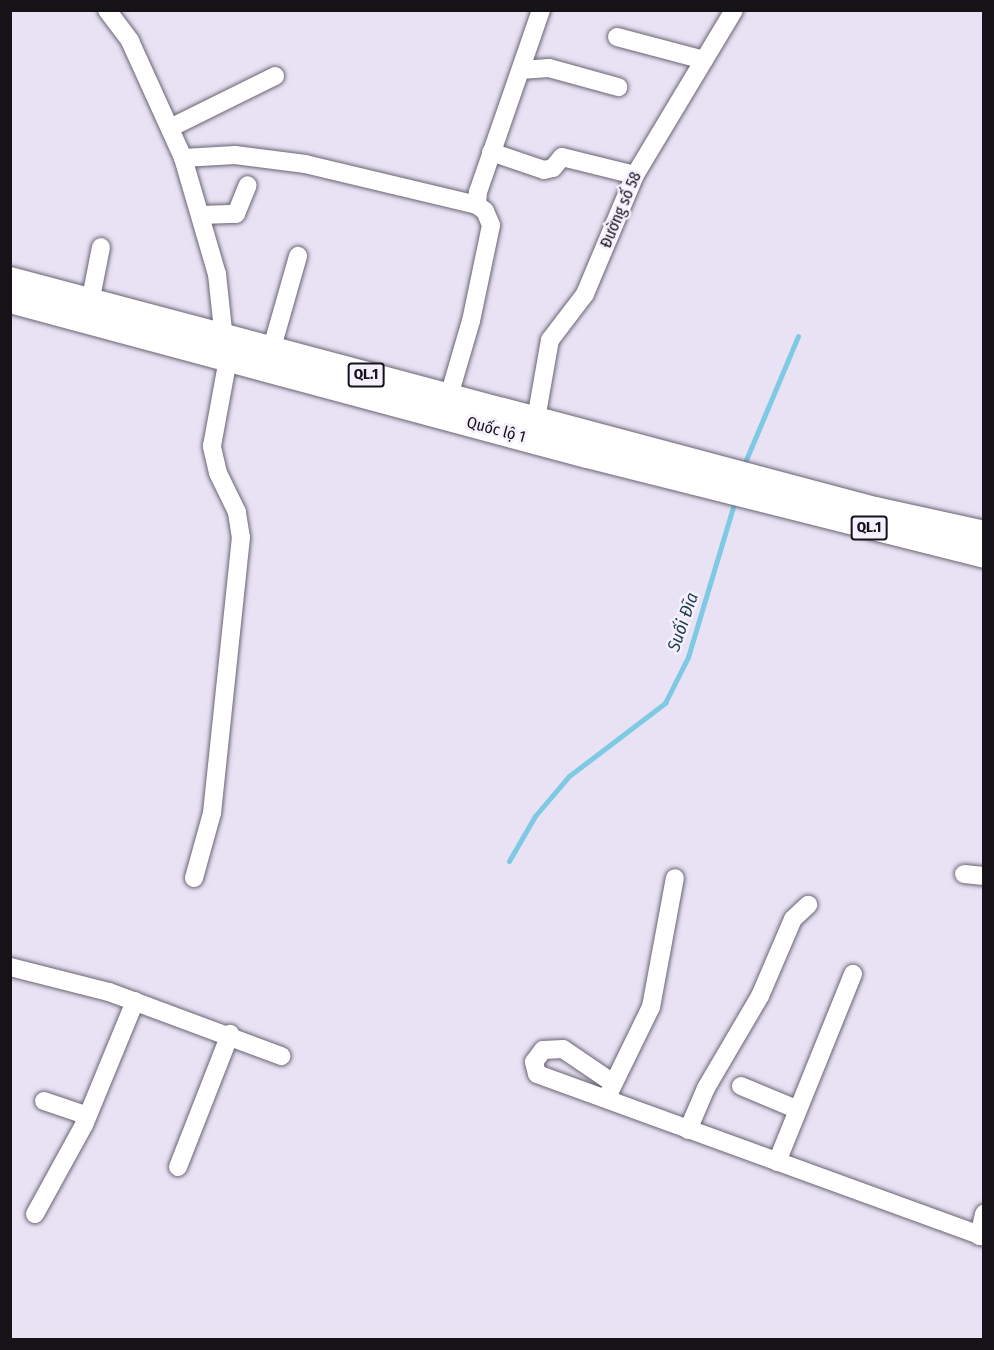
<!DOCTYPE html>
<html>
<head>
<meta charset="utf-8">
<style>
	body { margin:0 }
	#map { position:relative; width:994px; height:1350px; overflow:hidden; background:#e8e2f4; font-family:"Fira Sans Condensed",sans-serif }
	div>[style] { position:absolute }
	.stream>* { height:5px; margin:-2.5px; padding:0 2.5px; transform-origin:2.5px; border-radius:2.5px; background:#7ec9e3 }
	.roads { filter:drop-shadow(0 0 2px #696473) drop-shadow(0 0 2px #696473) }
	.minor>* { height:18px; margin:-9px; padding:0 9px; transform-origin:9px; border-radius:9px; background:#fff }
	.highway>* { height:26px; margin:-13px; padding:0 13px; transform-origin:13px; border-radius:13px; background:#fff }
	span { translate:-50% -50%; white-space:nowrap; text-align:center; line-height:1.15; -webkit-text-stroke:5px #f5f0fe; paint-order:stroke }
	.shield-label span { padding:2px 4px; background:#f5f0fe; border:2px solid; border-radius:4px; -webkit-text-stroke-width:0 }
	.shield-label { font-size:15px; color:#151218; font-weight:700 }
	.street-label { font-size:16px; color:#151218 }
	.water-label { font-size:18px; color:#1b3e49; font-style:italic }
	.frame { position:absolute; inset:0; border:12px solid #151218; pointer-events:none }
</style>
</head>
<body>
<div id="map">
	<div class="stream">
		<div style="left:743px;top:467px;width:142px;rotate:-67.2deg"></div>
		<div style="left:509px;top:861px;width:52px;rotate:-60deg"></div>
		<div style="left:535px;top:816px;width:52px;rotate:-49.6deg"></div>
		<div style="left:569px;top:776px;width:121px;rotate:-37.2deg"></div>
		<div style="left:665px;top:703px;width:51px;rotate:-63.4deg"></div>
		<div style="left:688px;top:657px;width:164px;rotate:-73.3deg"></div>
	</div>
	<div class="roads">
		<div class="minor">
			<div style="left:107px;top:10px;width:39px;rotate:53deg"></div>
			<div style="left:130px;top:41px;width:128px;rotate:65.6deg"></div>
			<div style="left:183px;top:158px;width:121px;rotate:73.7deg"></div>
			<div style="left:217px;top:274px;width:65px;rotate:83.9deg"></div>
			<div style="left:617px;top:37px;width:90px;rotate:14.8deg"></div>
			<div style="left:521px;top:70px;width:28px;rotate:-4deg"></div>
			<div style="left:549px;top:68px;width:72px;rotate:15.4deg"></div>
			<div style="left:172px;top:127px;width:115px;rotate:-26.3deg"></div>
			<div style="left:491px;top:152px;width:56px;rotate:18.8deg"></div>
			<div style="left:544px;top:170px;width:9px;rotate:-13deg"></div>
			<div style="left:553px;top:168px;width:14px;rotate:-51deg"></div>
			<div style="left:562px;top:157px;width:75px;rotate:13.9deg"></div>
			<div style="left:183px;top:158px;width:52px;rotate:-3.3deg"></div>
			<div style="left:235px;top:155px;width:71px;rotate:7.3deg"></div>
			<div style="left:305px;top:164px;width:177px;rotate:13.4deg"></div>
			<div style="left:201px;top:215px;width:35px;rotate:-2deg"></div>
			<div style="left:236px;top:214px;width:31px;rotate:-68deg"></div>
			<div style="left:90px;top:303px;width:57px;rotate:-78.9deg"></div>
			<div style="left:271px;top:351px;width:99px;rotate:-74.1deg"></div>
			<div style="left:449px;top:396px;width:78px;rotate:-73.7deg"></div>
			<div style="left:471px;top:321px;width:98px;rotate:-78.2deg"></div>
			<div style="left:491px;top:225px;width:15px;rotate:-113deg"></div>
			<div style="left:485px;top:211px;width:10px;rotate:-143deg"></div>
			<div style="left:477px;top:205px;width:13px;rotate:-86deg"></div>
			<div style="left:478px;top:192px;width:193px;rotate:-70.9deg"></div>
			<div style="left:536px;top:419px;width:80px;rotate:-80deg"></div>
			<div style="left:550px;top:340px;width:58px;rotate:-52.7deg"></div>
			<div style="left:585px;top:294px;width:129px;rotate:-67.2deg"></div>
			<div style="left:635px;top:175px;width:192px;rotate:-59deg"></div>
			<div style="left:964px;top:874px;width:20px;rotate:6deg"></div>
			<div style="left:194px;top:878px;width:67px;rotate:-74.5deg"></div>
			<div style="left:212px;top:813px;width:277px;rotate:-84deg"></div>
			<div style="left:241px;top:538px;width:26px;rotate:-99deg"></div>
			<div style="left:237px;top:512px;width:43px;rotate:-116deg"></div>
			<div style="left:218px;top:473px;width:28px;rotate:-103deg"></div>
			<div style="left:212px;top:446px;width:88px;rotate:-79.6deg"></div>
			<div style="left:10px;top:967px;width:102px;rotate:14.2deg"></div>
			<div style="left:109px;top:992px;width:184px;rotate:20.4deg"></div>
			<div style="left:613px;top:1083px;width:60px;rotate:-145.8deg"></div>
			<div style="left:563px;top:1049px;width:20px;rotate:177deg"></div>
			<div style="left:543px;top:1050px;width:15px;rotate:127deg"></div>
			<div style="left:534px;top:1062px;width:12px;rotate:76deg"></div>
			<div style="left:537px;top:1074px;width:476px;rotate:20deg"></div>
			<div style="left:741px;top:1086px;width:60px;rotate:22.7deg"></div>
			<div style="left:609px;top:1093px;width:96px;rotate:-64deg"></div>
			<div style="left:651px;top:1007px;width:131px;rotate:-79.5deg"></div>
			<div style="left:44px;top:1101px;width:46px;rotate:18.8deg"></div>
			<div style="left:688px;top:1130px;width:46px;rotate:-66.8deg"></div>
			<div style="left:706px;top:1088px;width:107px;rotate:-59.6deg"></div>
			<div style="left:760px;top:996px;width:84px;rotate:-66.8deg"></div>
			<div style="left:793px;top:919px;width:21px;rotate:-43deg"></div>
			<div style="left:777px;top:1162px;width:203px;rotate:-68deg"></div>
			<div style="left:178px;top:1167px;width:143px;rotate:-68.6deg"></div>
			<div style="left:35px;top:1214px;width:102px;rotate:-61.2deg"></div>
			<div style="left:84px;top:1125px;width:134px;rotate:-67.6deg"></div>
			<div style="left:979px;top:1236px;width:23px;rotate:-77deg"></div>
		</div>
		<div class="highway">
			<div style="left:10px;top:280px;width:895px;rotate:14.89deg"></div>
			<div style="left:875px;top:510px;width:112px;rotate:12.4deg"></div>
			<div style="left:10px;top:300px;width:597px;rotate:15.04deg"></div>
			<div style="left:587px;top:455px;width:409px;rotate:14.1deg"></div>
		</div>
	</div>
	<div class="shield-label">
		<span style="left:366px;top:375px">QL.1</span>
		<span style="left:869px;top:528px">QL.1</span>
	</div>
	<div class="street-label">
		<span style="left:621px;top:210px;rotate:-67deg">Đường số 58</span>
		<span style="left:496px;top:430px;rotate:15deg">Quốc lộ 1</span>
	</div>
	<div class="water-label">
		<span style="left:683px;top:622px;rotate:-71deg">Suối Đĩa</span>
	</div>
	<div class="frame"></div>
</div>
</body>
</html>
